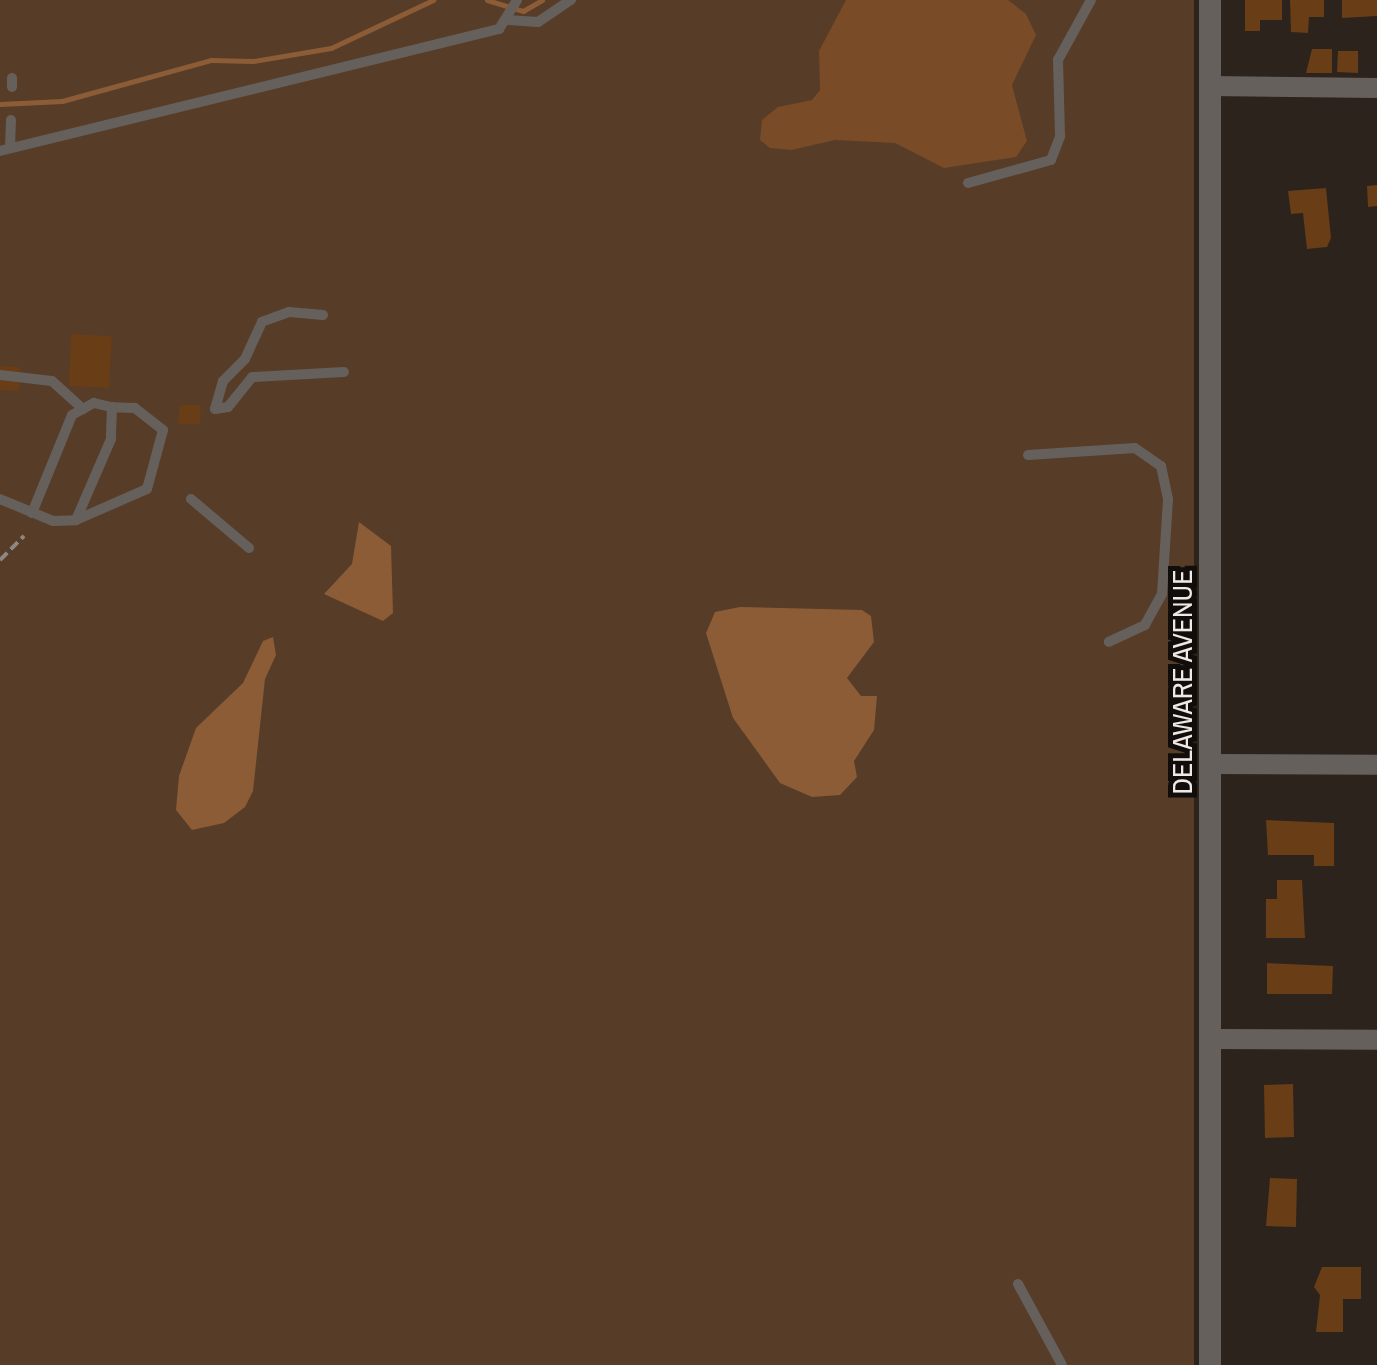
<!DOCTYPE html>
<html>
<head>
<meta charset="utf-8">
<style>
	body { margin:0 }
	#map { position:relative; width:1377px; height:1365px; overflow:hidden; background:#2c231c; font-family:"Archivo Narrow",sans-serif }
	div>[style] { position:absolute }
	.green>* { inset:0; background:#573c27 }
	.forest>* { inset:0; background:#794b26 }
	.water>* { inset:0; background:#8c5c37 }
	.stream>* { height:5px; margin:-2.5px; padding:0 2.5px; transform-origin:2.5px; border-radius:2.5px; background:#8c5c37 }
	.building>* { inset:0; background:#693d16 }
	.path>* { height:4px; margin-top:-2px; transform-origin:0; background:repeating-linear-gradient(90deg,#8e8681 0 10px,transparent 0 15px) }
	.service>* { height:10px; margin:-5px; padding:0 5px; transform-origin:5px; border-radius:5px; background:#66605d }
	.minor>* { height:20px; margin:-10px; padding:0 10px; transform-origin:10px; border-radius:10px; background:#66605d }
	.tertiary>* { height:22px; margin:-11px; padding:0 11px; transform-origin:11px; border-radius:11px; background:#66605d }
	span { translate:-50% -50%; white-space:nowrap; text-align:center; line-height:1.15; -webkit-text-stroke:10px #110d0a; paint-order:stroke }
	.street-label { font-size:28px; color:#efe8e4 }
</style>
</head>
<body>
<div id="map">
	<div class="green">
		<div style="clip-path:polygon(0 0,1194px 0,1194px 1365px,0 1365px)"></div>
	</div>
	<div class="forest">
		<div style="clip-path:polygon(846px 0,1008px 0,1026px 14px,1036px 35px,1012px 85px,1027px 141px,1016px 157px,944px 168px,895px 143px,835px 140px,791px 150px,770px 148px,760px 140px,762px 120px,778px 107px,812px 100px,820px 90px,819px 51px)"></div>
	</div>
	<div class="water">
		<div style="clip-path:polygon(359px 522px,391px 546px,393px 613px,383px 621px,324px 594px,352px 564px)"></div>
		<div style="clip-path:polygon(740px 607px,862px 610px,871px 616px,874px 642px,847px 678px,861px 696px,877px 696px,874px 730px,854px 761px,857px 777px,840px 795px,812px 797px,780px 783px,733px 718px,706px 633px,715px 612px)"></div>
		<div style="clip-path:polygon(273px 637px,276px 655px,265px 679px,253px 791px,245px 807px,224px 823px,192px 830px,176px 810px,179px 776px,196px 728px,243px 683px,263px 641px)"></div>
	</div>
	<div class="stream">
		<div style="left:487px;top:0;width:38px;rotate:17deg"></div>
		<div style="left:523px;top:11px;width:22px;rotate:-30deg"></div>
		<div style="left:0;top:104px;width:62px;rotate:-2.8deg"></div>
		<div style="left:62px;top:101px;width:155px;rotate:-15.4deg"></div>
		<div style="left:211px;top:60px;width:42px;rotate:1.4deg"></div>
		<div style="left:253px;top:61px;width:79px;rotate:-9.5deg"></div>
		<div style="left:331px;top:48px;width:113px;rotate:-25.2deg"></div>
	</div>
	<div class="building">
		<div style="clip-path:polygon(1245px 0,1282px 0,1282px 20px,1260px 20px,1260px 31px,1245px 31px)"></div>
		<div style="clip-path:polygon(1290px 0,1324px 0,1324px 17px,1309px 17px,1308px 33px,1291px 32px)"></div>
		<div style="clip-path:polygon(1342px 0,1377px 0,1377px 16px,1342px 18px)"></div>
		<div style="clip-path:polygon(1312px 49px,1332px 49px,1332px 73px,1306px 73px)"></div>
		<div style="clip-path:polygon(1338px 51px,1358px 51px,1358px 73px,1337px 72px)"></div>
		<div style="clip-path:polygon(1377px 185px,1377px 206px,1368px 207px,1367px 186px)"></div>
		<div style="clip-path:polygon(1326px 188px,1331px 238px,1327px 247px,1307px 249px,1303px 213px,1291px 214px,1288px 191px)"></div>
		<div style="clip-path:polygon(71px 334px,112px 336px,109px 388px,69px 386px)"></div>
		<div style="clip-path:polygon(0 366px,20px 367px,19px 391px,0 390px)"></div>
		<div style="clip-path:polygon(180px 405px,201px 405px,200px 424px,178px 424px)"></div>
		<div style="clip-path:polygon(1266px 820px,1334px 823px,1334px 866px,1314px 866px,1314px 855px,1268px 855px)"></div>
		<div style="clip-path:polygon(1277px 880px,1302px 880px,1305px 938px,1266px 938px,1266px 899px,1277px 899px)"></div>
		<div style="clip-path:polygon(1267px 963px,1333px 966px,1332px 994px,1267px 994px)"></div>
		<div style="clip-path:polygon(1293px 1084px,1294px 1137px,1265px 1138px,1264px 1085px)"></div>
		<div style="clip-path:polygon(1270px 1178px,1297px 1179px,1296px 1227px,1266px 1226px)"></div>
		<div style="clip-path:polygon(1322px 1267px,1361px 1267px,1361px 1299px,1343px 1299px,1343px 1332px,1316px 1332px,1320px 1295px,1314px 1287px)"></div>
	</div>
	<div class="path">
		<div style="left:0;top:560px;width:34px;rotate:-45deg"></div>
	</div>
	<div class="service">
		<div style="left:508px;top:20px;width:30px;rotate:4deg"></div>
		<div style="left:538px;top:22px;width:40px;rotate:-34deg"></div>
		<div style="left:12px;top:78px;width:9px;rotate:90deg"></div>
		<div style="left:10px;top:148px;width:28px;rotate:-88deg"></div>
		<div style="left:0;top:151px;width:514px;rotate:-13.74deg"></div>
		<div style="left:499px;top:29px;width:34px;rotate:-58deg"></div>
		<div style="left:968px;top:183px;width:86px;rotate:-15.5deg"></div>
		<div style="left:1051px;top:160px;width:26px;rotate:-69deg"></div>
		<div style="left:1060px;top:136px;width:76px;rotate:-91.5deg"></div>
		<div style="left:1058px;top:60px;width:68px;rotate:-61.2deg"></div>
		<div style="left:323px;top:315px;width:34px;rotate:-175deg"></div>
		<div style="left:289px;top:312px;width:29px;rotate:160deg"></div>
		<div style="left:262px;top:322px;width:41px;rotate:114.7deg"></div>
		<div style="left:245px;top:359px;width:31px;rotate:135deg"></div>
		<div style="left:223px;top:381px;width:29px;rotate:106deg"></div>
		<div style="left:215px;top:409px;width:13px;rotate:-9deg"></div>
		<div style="left:228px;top:407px;width:38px;rotate:-51deg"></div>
		<div style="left:252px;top:377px;width:92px;rotate:-3.1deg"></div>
		<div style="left:0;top:375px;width:52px;rotate:6.6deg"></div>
		<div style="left:52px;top:381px;width:42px;rotate:42.1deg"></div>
		<div style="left:1028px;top:455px;width:107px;rotate:-3.7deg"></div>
		<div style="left:1135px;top:448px;width:32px;rotate:35deg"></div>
		<div style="left:1161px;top:466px;width:34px;rotate:78deg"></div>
		<div style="left:1168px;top:499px;width:95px;rotate:93.6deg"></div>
		<div style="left:1162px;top:594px;width:35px;rotate:119deg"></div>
		<div style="left:1145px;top:625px;width:40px;rotate:155deg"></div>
		<div style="left:0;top:499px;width:57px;rotate:22.5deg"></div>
		<div style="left:53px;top:521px;width:23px;rotate:-2deg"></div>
		<div style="left:76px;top:520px;width:77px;rotate:-23.6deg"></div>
		<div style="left:147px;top:489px;width:61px;rotate:-74.8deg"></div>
		<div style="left:163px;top:430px;width:36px;rotate:-142deg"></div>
		<div style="left:135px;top:408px;width:23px;rotate:-178deg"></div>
		<div style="left:191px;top:499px;width:76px;rotate:40.2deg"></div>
		<div style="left:32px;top:513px;width:106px;rotate:-67.8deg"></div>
		<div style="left:72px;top:415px;width:25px;rotate:-29deg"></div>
		<div style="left:94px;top:403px;width:18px;rotate:13deg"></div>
		<div style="left:112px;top:407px;width:32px;rotate:92deg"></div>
		<div style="left:111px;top:439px;width:88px;rotate:113.4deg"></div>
		<div style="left:1018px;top:1284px;width:92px;rotate:61.5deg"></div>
	</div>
	<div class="minor">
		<div style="left:1210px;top:86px;width:167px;rotate:0.7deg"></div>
		<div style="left:1212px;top:764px;width:165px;rotate:0.3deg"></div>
		<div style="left:1212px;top:1039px;width:165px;rotate:0.3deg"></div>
	</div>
	<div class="tertiary">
		<div style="left:1210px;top:0;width:1365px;rotate:90deg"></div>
	</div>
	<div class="street-label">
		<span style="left:1182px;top:682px;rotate:-90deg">DELAWARE AVENUE</span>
	</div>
</div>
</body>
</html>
